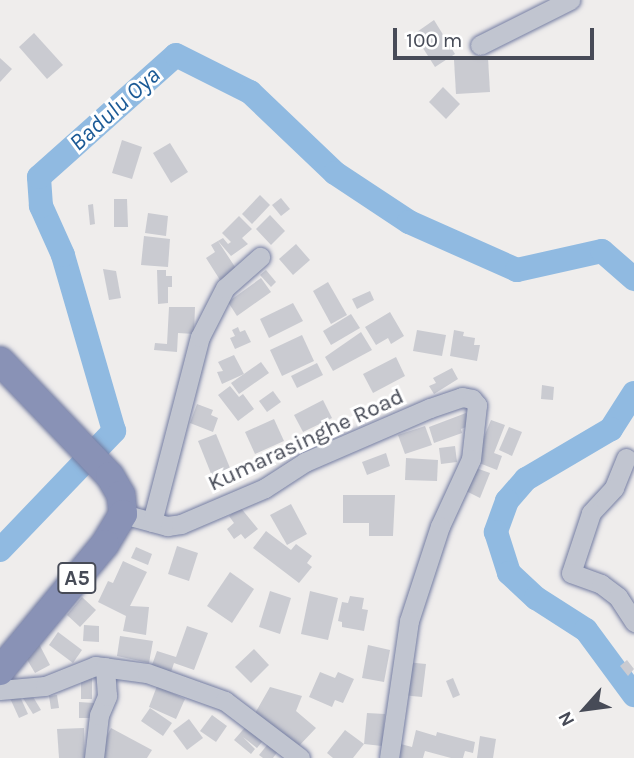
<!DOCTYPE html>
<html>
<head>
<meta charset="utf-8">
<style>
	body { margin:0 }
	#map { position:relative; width:634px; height:758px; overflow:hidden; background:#efedec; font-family:Karla,sans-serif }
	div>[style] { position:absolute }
	.river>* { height:24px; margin:-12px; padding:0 12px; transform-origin:12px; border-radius:12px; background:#90bae1 }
	.building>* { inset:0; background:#cacbd1 }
	.roads { filter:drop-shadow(0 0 2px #747da2) drop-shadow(0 0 2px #747da2) }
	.minor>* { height:19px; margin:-9.5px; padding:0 9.5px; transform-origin:9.5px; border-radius:9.5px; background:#c1c5d0 }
	.highway>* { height:28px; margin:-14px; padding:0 14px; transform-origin:14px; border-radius:14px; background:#8992b6 }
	span { translate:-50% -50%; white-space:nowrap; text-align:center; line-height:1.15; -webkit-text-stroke:6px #fff; paint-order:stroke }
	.shield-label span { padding:2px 5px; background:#fff; border:2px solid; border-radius:5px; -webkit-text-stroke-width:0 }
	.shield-label { font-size:21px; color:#474b57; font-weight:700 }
	.street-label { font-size:23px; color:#474b57 }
	.water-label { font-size:24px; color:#1b5a96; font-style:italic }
	.north { position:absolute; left:550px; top:674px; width:70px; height:70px; -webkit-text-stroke:5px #fff; paint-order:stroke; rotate:242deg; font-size:19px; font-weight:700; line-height:28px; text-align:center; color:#474b57 }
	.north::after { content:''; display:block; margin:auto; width:24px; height:32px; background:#474b57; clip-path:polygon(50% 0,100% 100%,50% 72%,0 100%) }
	.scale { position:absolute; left:393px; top:28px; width:201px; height:32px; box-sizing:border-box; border:4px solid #474b57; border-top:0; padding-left:9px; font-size:21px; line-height:24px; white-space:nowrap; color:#474b57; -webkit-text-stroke:5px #fff; paint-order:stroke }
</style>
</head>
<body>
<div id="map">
	<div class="river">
		<div style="left:634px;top:393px;width:43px;rotate:122.6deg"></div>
		<div style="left:611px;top:429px;width:99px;rotate:149.5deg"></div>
		<div style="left:526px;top:479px;width:29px;rotate:131deg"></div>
		<div style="left:507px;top:501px;width:33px;rotate:110deg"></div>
		<div style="left:496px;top:532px;width:43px;rotate:72.4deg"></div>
		<div style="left:509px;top:573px;width:37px;rotate:43deg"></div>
		<div style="left:536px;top:598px;width:59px;rotate:32.6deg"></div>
		<div style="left:586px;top:630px;width:81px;rotate:53.6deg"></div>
		<div style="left:0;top:550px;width:165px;rotate:-46.2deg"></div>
		<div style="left:114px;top:431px;width:183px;rotate:-106.2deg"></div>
		<div style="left:63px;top:255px;width:54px;rotate:-114.2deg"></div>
		<div style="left:41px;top:206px;width:29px;rotate:-94deg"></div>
		<div style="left:39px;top:177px;width:183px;rotate:-41.7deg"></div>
		<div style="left:176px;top:55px;width:83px;rotate:26.6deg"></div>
		<div style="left:250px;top:92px;width:117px;rotate:43.6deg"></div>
		<div style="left:335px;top:173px;width:89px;rotate:33.5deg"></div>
		<div style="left:409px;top:222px;width:118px;rotate:24deg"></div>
		<div style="left:517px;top:270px;width:87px;rotate:-12.6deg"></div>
		<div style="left:602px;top:251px;width:43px;rotate:41.2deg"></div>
	</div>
	<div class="building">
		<div style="clip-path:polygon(434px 20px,455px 54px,435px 67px,414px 34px)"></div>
		<div style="clip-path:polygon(34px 33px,63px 65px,47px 79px,19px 47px)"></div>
		<div style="clip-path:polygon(0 58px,12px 69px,0 82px)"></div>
		<div style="clip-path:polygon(488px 58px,490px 92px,456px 94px,454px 60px)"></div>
		<div style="clip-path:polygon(443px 87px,460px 104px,446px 119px,429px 102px)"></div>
		<div style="clip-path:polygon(122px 140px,142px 147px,132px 179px,112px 173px)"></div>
		<div style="clip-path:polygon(170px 143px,188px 172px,171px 183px,153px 153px)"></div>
		<div style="clip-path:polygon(260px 195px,270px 205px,252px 224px,242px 214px)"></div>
		<div style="clip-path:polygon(281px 198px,290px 209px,281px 216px,272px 205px)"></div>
		<div style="clip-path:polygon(114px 199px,127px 199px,128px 227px,114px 227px)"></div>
		<div style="clip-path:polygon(93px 204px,95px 224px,90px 225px,88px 205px)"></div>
		<div style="clip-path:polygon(148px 213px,168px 216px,166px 236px,145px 233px)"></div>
		<div style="clip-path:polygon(270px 215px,285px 231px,271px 245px,256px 229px)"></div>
		<div style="clip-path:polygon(239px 216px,252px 229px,242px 238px,248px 244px,231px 256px,218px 241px,237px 270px,220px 280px,206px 258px,215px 252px,211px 245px,223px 238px,228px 244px,231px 242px,222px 233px)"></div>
		<div style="clip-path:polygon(144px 236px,170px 239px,168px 267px,141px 265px)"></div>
		<div style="clip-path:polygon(296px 244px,310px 260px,293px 275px,279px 259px)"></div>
		<div style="clip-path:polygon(103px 269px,116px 271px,121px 298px,109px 300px)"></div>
		<div style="clip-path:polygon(157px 270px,166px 270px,166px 276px,172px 276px,172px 287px,168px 287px,168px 303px,158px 304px)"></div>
		<div style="clip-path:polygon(266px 270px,276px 282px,271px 287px,260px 275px)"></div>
		<div style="clip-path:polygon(261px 278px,271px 292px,237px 316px,228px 302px)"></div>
		<div style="clip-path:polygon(328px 282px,347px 315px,331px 324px,313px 291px)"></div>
		<div style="clip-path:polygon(370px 291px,374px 300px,357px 309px,352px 299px)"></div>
		<div style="clip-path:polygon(293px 303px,303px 321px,269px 338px,260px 319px)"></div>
		<div style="clip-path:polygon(169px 307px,195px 307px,194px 334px,178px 333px,177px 352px,154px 350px,155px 343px,167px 344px)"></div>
		<div style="clip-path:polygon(390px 312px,404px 336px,391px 344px,388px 338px,376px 345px,365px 327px)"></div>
		<div style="clip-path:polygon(351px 314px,360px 328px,331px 345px,323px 331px)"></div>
		<div style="clip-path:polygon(238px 327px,240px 332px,245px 330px,251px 342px,235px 349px,230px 338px,235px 336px,232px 330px)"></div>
		<div style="clip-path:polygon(417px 330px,446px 335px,442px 356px,413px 351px)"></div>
		<div style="clip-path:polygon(454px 330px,464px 332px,463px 336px,475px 338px,474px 345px,480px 345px,477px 361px,450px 356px)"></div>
		<div style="clip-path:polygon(361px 332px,372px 350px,333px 371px,325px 357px)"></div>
		<div style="clip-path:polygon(302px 335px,314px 361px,282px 376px,270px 350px)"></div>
		<div style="clip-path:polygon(234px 355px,244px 374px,222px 384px,217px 372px,223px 371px,218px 362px)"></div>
		<div style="clip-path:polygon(396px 357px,405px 376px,373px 393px,363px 374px)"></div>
		<div style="clip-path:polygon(261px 362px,269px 373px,239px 394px,231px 383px)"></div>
		<div style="clip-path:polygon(317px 363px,323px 375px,297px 388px,291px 376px)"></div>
		<div style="clip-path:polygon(452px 368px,458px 379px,434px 394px,429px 386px,436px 383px,433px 378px)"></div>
		<div style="clip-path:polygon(542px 385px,554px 387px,553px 400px,541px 399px)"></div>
		<div style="clip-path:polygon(230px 386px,239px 397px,243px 394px,254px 409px,238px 421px,218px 395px)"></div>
		<div style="clip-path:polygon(273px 391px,281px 402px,267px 412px,259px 401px)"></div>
		<div style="clip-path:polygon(323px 400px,332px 418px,303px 432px,294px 415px)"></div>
		<div style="clip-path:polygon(197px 404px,213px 410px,211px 415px,218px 418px,213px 432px,190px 423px)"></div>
		<div style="clip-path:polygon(466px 413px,471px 425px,461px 429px,462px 433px,434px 443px,429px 427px)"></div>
		<div style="clip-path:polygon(274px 419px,284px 441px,255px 454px,245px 432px)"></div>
		<div style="clip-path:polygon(491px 420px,505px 425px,494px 453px,502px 456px,497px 470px,474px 461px)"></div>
		<div style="clip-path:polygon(425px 426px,432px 445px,405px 454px,398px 435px)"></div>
		<div style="clip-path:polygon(509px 427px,522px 432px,512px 456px,499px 450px)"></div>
		<div style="clip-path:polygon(216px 434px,230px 468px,212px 476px,198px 441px)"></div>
		<div style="clip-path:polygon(455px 446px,457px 462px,441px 464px,439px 448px)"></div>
		<div style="clip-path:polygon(386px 453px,390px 466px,367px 475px,362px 462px)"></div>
		<div style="clip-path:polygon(406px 458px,438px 460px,437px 481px,405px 480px)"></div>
		<div style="clip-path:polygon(476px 468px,490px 473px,480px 498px,466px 491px)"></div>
		<div style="clip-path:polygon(343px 495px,395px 495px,393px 536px,369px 536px,369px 523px,343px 523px)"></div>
		<div style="clip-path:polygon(291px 504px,307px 534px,287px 545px,270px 515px)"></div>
		<div style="clip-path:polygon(240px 507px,258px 529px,245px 539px,241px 534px,234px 539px,227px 529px,234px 523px,229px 516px)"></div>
		<div style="clip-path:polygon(266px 531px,291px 550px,296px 544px,312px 556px,307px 563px,312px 567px,299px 583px,253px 548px)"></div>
		<div style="clip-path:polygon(177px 546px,198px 553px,189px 581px,168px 574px)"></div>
		<div style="clip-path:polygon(136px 547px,152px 554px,148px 565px,131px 558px)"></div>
		<div style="clip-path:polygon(123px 561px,147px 572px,130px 606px,149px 607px,146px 635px,123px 631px,126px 616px,98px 602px,108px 581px,113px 583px)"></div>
		<div style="clip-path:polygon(230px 572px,254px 589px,232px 623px,207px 606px)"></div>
		<div style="clip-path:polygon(270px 591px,291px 598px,280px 634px,259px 627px)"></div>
		<div style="clip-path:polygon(310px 591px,338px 598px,328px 640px,301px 634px)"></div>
		<div style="clip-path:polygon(350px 596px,364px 598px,362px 609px,368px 610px,364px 631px,342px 627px,342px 622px,338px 621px,342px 602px,348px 603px)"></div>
		<div style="clip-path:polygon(82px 597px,96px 610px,80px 627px,67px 615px)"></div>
		<div style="clip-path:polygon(84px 625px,99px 626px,99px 642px,83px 641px)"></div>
		<div style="clip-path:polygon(187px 626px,208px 633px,194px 670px,174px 663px,171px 672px,152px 665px,157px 651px,176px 657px)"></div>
		<div style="clip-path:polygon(58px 632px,82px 650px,73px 663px,49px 645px)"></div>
		<div style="clip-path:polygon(120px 636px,153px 641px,149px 663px,117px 656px)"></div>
		<div style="clip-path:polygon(38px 642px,50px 665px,35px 673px,22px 651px)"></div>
		<div style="clip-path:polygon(368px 645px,390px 650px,384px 682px,362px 678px)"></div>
		<div style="clip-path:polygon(254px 649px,269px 665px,251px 683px,235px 667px)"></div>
		<div style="clip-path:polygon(627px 660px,634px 669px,628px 676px,620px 666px)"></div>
		<div style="clip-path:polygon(406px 662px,426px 664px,422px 697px,402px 695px)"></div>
		<div style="clip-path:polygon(320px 672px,335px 678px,338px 672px,354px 679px,343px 703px,335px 700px,332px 707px,309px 697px)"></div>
		<div style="clip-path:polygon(81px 676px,92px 676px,92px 699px,81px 699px)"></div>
		<div style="clip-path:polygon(453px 678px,460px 695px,453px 698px,446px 681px)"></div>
		<div style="clip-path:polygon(157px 686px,185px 699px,176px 719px,149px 707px)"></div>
		<div style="clip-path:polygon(270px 687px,302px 696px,296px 711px,316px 728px,297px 748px,254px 715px)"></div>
		<div style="clip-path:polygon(29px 690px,41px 710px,33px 714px,21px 695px)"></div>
		<div style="clip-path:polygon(18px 692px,28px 714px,19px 718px,9px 696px)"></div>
		<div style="clip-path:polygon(57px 695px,59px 708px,51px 709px,49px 696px)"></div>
		<div style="clip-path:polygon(79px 702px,94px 703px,94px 718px,79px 718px)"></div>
		<div style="clip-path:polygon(150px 708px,172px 723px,163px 736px,141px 721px)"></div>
		<div style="clip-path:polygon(367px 713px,385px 714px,382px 746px,364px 744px)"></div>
		<div style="clip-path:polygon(212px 715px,227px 726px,216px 742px,200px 731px)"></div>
		<div style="clip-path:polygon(189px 719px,203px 738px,187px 750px,173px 731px)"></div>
		<div style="clip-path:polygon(248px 724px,265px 738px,257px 748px,243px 737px,255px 749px,251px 754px,234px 740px)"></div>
		<div style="clip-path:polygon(84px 728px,85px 758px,59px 758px,57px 729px)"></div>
		<div style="clip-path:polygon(111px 728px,152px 750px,147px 758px,102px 758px,97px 755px)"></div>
		<div style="clip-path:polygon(345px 730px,364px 744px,353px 758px,333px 758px,327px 753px)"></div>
		<div style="clip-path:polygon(416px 730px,436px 736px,437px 732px,475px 742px,473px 753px,465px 751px,463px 758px,451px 758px,425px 751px,423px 758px,393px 758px,397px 743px,412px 747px)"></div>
		<div style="clip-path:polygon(480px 736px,496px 739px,493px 758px,477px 758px)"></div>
		<div style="clip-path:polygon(272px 739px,281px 747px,273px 758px,263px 758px,259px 755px)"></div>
	</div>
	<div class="roads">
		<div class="minor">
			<div style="left:480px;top:45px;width:101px;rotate:-26.6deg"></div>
			<div style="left:626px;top:458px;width:32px;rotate:112deg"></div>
			<div style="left:614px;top:488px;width:34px;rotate:133deg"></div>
			<div style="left:591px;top:513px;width:63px;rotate:108.4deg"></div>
			<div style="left:571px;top:573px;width:32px;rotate:20deg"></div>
			<div style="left:601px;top:584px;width:21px;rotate:37deg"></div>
			<div style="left:618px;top:597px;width:30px;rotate:57deg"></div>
			<div style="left:123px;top:514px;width:46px;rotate:15.3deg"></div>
			<div style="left:167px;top:526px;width:14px;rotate:-8deg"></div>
			<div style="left:181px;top:524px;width:91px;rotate:-23.2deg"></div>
			<div style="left:265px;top:488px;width:48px;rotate:-33deg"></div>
			<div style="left:305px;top:462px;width:136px;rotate:-23.4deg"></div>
			<div style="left:430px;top:408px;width:34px;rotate:-19deg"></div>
			<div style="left:462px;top:397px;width:10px;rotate:11deg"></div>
			<div style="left:472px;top:399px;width:8px;rotate:50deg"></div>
			<div style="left:477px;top:405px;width:54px;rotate:96.3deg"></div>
			<div style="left:471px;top:459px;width:74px;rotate:114.8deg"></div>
			<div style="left:440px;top:526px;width:100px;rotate:108.1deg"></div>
			<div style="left:409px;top:621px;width:138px;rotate:98.3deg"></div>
			<div style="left:152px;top:522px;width:191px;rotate:-75.5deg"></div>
			<div style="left:200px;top:337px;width:55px;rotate:-63deg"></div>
			<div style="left:225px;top:288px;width:47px;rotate:-41.5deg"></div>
			<div style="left:0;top:690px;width:45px;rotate:-5.1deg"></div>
			<div style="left:45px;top:686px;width:54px;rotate:-21.8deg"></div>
			<div style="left:95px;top:666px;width:52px;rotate:7.7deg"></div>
			<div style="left:147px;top:673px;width:83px;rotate:19.7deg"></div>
			<div style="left:225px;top:701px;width:94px;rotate:37.2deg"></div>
			<div style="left:94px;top:758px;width:43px;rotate:-83.4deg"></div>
			<div style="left:99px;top:715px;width:21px;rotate:-67deg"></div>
			<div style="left:107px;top:696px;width:29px;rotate:-94deg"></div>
		</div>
		<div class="highway">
			<div style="left:0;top:361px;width:159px;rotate:46.3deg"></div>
			<div style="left:110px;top:476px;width:22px;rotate:60deg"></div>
			<div style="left:121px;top:495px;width:19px;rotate:84deg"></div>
			<div style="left:123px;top:514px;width:35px;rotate:121deg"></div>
			<div style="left:105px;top:544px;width:165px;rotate:129.6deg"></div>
		</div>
	</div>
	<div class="shield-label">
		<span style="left:77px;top:578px">A5</span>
	</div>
	<div class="street-label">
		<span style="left:306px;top:440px;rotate:-25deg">Kumarasinghe Road</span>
	</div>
	<div class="water-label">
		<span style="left:115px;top:109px;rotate:-42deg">Badulu Oya</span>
	</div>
	<div class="north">N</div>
	<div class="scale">100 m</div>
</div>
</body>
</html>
